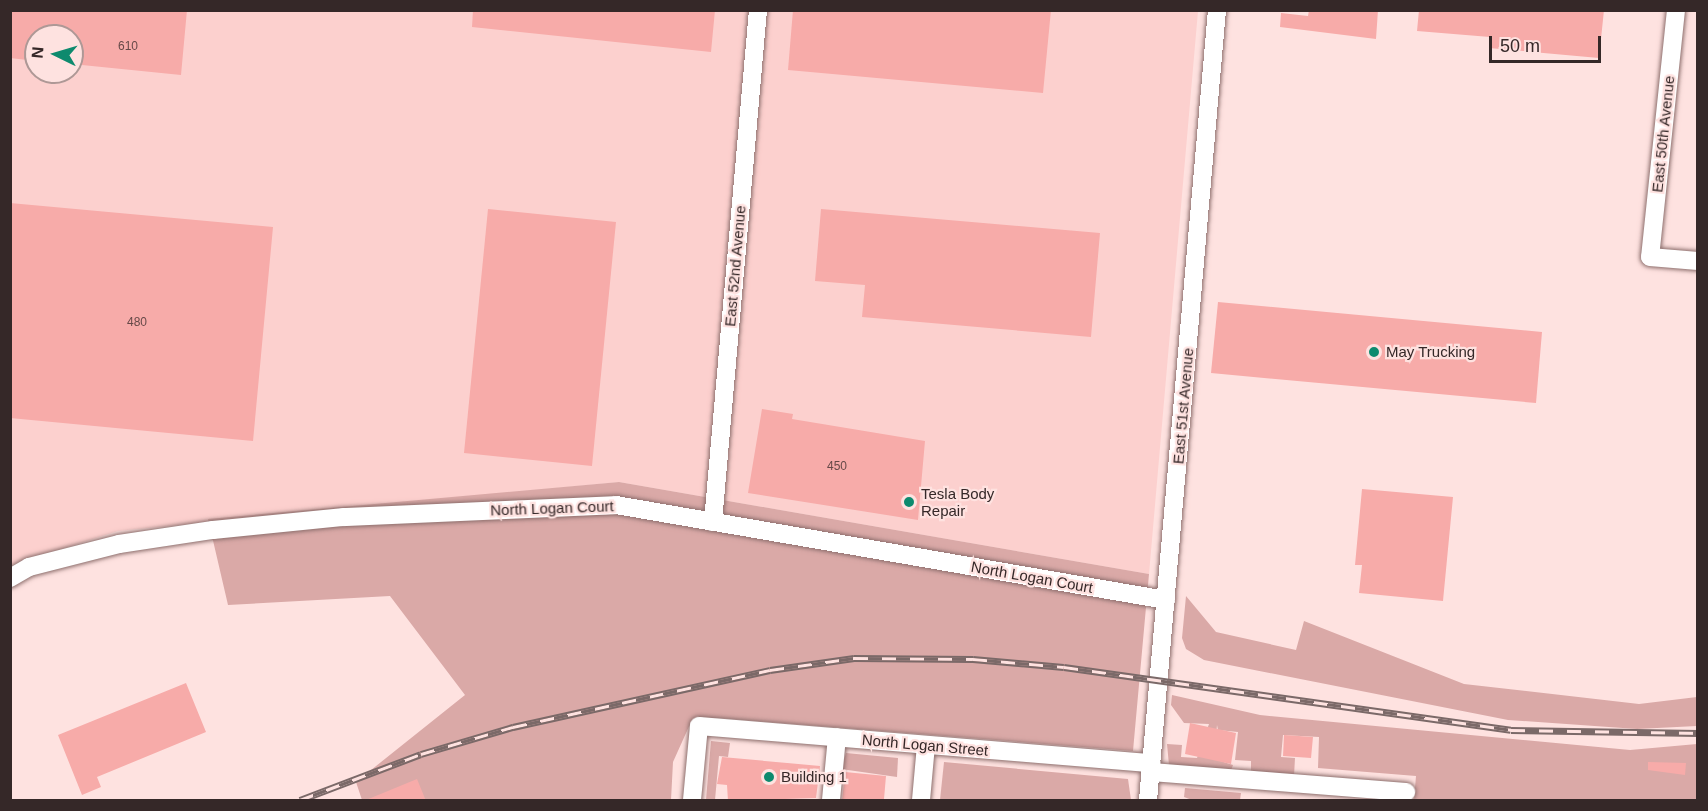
<!DOCTYPE html>
<html>
<head>
<meta charset="utf-8">
<style>
	body { margin:0 }
	#map { position:relative; width:1708px; height:811px; overflow:hidden; background:#fee2e0; font-family:Helvetica,sans-serif }
	div>[style] { position:absolute }
	.built>* { inset:0; background:#fcd0ce }
	.green>* { inset:0; background:#daa9a7 }
	.building>* { inset:0; background:#f7aba9 }
	.roads { filter:drop-shadow(0 0 2px #8d6f6d) drop-shadow(0 0 2px #8d6f6d) }
	.minor>* { height:18px; margin:-9px; padding:0 9px; transform-origin:9px; border-radius:9px; background:#fff }
	.rail>* { height:7px; margin-top:-3.5px; transform-origin:0; background:repeating-linear-gradient(90deg,#fee2e0 0 14px,#7b6968 0 28px); box-sizing:border-box; border-block:2px solid #7b6968 }
	.dots>* { width:16px; height:16px; translate:-50% -50%; box-sizing:border-box; border:3px solid #fee2e0; border-radius:50% }
	span { translate:-50% -50%; white-space:nowrap; text-align:center; line-height:1.15; -webkit-text-stroke:4.5px #fee2e0; paint-order:stroke }
	.number-label { font-size:12px; color:#664948 }
	.number-label span { -webkit-text-stroke-width:0 }
	.street-label { font-size:15px; color:#352828 }
	.poi-label { font-size:15px; color:#352828 }
	.left { translate:0 -50%; text-align:left }
	.frame { position:absolute; inset:0; border:12px solid #352828; pointer-events:none }
	.north { position:absolute; left:24px; top:24px; width:60px; height:60px; box-sizing:border-box; background:#fee2e0; border:2px solid #ae9896; border-radius:50%; rotate:275deg; font-size:16px; font-weight:700; line-height:24px; text-align:center; color:#352828 }
	.north::after { content:''; display:block; margin:auto; width:21px; height:27px; background:#0e8a6e; clip-path:polygon(50% 0,100% 100%,50% 72%,0 100%) }
	.scale { position:absolute; left:1489px; top:36px; width:112px; height:27px; box-sizing:border-box; border:3px solid #352828; border-top:0; padding-left:8px; font-size:18px; line-height:21px; white-space:nowrap; color:#352828; -webkit-text-stroke:4px #fee2e0; paint-order:stroke }
</style>
</head>
<body>
<div id="map">
	<div class="built">
		<div style="clip-path:polygon(evenodd,11px 11px,1198px 11px,1149px 574px,619px 482px,118px 531px,11px 565px,11px 11px,36px 36px,72px 36px,72px 72px,36px 72px,36px 36px)"></div>
	</div>
	<div class="green">
		<div style="clip-path:polygon(619px 482px,1149px 574px,1133px 751px,718px 718px,691px 722px,673px 762px,671px 800px,362px 800px,356px 782px,465px 695px,390px 596px,228px 605px,208px 519px)"></div>
		<div style="clip-path:polygon(1186px 596px,1216px 632px,1296px 650px,1304px 621px,1464px 684px,1639px 704px,1697px 697px,1697px 726px,1637px 729px,1508px 720px,1204px 660px,1186px 649px,1182px 638px)"></div>
		<div style="clip-path:polygon(1172px 695px,1260px 715px,1630px 750px,1697px 744px,1697px 800px,1414px 800px,1416px 776px,1318px 768px,1319px 737px,1283px 735px,1281px 757px,1295px 758px,1294px 776px,1251px 773px,1251px 761px,1235px 760px,1238px 732px,1218px 730px,1217px 725px,1214px 759px,1233px 765px,1230px 773px,1169px 765px,1167px 744px,1182px 745px,1181px 757px,1197px 758px,1209px 724px,1184px 723px,1171px 705px)"></div>
		<div style="clip-path:polygon(711px 741px,730px 743px,728px 757px,719px 756px,715px 800px,706px 800px)"></div>
		<div style="clip-path:polygon(846px 753px,898px 758px,897px 777px,841px 769px)"></div>
		<div style="clip-path:polygon(944px 762px,1128px 779px,1131px 800px,940px 800px)"></div>
		<div style="clip-path:polygon(1185px 788px,1241px 793px,1240px 800px,1192px 800px,1184px 797px)"></div>
	</div>
	<div class="building">
		<div style="clip-path:polygon(10px 10px,187px 10px,181px 75px,72px 64px,72px 36px,36px 36px,36px 61px,10px 58px)"></div>
		<div style="clip-path:polygon(473px 10px,715px 10px,711px 52px,472px 27px)"></div>
		<div style="clip-path:polygon(793px 10px,1051px 10px,1043px 93px,788px 70px)"></div>
		<div style="clip-path:polygon(1309px 10px,1378px 10px,1376px 39px,1280px 27px,1281px 13px,1308px 16px)"></div>
		<div style="clip-path:polygon(1419px 10px,1604px 10px,1599px 58px,1489px 48px,1490px 37px,1417px 31px)"></div>
		<div style="clip-path:polygon(10px 203px,273px 227px,253px 441px,10px 418px)"></div>
		<div style="clip-path:polygon(488px 209px,616px 222px,592px 466px,464px 453px)"></div>
		<div style="clip-path:polygon(821px 209px,1100px 233px,1091px 337px,862px 317px,865px 285px,815px 281px)"></div>
		<div style="clip-path:polygon(1218px 302px,1542px 332px,1536px 403px,1211px 373px)"></div>
		<div style="clip-path:polygon(762px 409px,793px 414px,792px 419px,925px 441px,918px 520px,748px 493px)"></div>
		<div style="clip-path:polygon(1362px 489px,1453px 497px,1443px 601px,1359px 593px,1362px 565px,1355px 565px)"></div>
		<div style="clip-path:polygon(186px 683px,206px 732px,97px 777px,101px 787px,82px 795px,58px 735px)"></div>
		<div style="clip-path:polygon(1190px 723px,1236px 733px,1231px 764px,1185px 754px)"></div>
		<div style="clip-path:polygon(1284px 735px,1313px 737px,1311px 758px,1283px 756px)"></div>
		<div style="clip-path:polygon(722px 757px,820px 766px,816px 798px,728px 801px,727px 785px,717px 784px)"></div>
		<div style="clip-path:polygon(1648px 762px,1686px 763px,1685px 775px,1648px 770px)"></div>
		<div style="clip-path:polygon(845px 772px,886px 776px,884px 799px,842px 801px)"></div>
		<div style="clip-path:polygon(417px 779px,426px 801px,366px 801px,366px 800px)"></div>
	</div>
	<div class="roads">
		<div class="minor">
			<div style="left:1676px;top:10px;width:248px;rotate:96deg"></div>
			<div style="left:1650px;top:257px;width:48px;rotate:4.8deg"></div>
			<div style="left:713px;top:522px;width:514px;rotate:-84.98deg"></div>
			<div style="left:10px;top:578px;width:22px;rotate:-30deg"></div>
			<div style="left:29px;top:567px;width:93px;rotate:-14.3deg"></div>
			<div style="left:119px;top:544px;width:95px;rotate:-8.5deg"></div>
			<div style="left:213px;top:530px;width:132px;rotate:-5.7deg"></div>
			<div style="left:344px;top:517px;width:272px;rotate:-2.5deg"></div>
			<div style="left:616px;top:505px;width:558px;rotate:9.8deg"></div>
			<div style="left:1151px;top:772px;width:256px;rotate:4.5deg"></div>
			<div style="left:692px;top:800px;width:74px;rotate:-84.6deg"></div>
			<div style="left:699px;top:726px;width:454px;rotate:4.7deg"></div>
			<div style="left:831px;top:800px;width:63px;rotate:-84.6deg"></div>
			<div style="left:921px;top:800px;width:55px;rotate:-84.8deg"></div>
			<div style="left:1148px;top:800px;width:793px;rotate:-85.01deg"></div>
		</div>
	</div>
	<div class="rail">
		<div style="left:300px;top:800px;width:129px;rotate:-20.8deg"></div>
		<div style="left:421px;top:754px;width:96px;rotate:-16.4deg"></div>
		<div style="left:513px;top:727px;width:263px;rotate:-12.5deg"></div>
		<div style="left:770px;top:670px;width:85px;rotate:-8.1deg"></div>
		<div style="left:854px;top:658px;width:119px;rotate:0.5deg"></div>
		<div style="left:973px;top:659px;width:91px;rotate:5deg"></div>
		<div style="left:1064px;top:667px;width:451px;rotate:8deg"></div>
		<div style="left:1511px;top:730px;width:187px;rotate:0.9deg"></div>
	</div>
	<div class="dots">
		<div style="left:1374px;top:352px;background:#0e8a6e"></div>
		<div style="left:909px;top:502px;background:#0e8a6e"></div>
		<div style="left:769px;top:777px;background:#0e8a6e"></div>
	</div>
	<div class="number-label">
		<span style="left:128px;top:47px">610</span>
		<span style="left:137px;top:323px">480</span>
		<span style="left:837px;top:467px">450</span>
	</div>
	<div class="street-label">
		<span style="left:1663px;top:134px;rotate:-84deg">East 50th Avenue</span>
		<span style="left:735px;top:266px;rotate:-85deg">East 52nd Avenue</span>
		<span style="left:1183px;top:406px;rotate:-85deg">East 51st Avenue</span>
		<span style="left:552px;top:508px;rotate:-2deg">North Logan Court</span>
		<span style="left:1032px;top:577px;rotate:10deg">North Logan Court</span>
		<span style="left:925px;top:745px;rotate:5deg">North Logan Street</span>
	</div>
	<div class="poi-label">
		<span class="left" style="left:1386px;top:352px">May Trucking</span>
		<span class="left" style="left:921px;top:502px">Tesla Body<br>Repair</span>
		<span class="left" style="left:781px;top:777px">Building 1</span>
	</div>
	<div class="frame"></div>
	<div class="north">N</div>
	<div class="scale">50 m</div>
</div>
</body>
</html>
